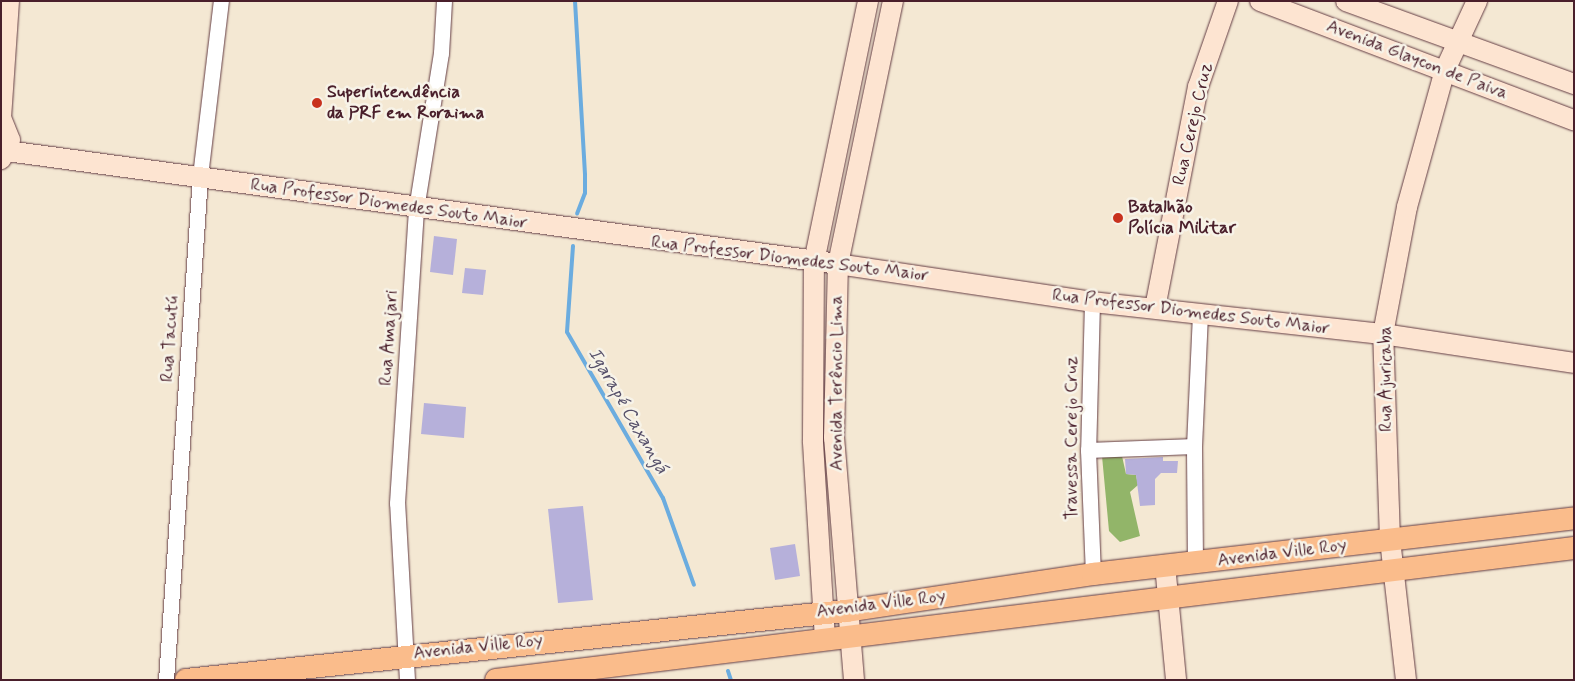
<!DOCTYPE html>
<html>
<head>
<meta charset="utf-8">
<style>
	body { margin:0 }
	#map { position:relative; width:1575px; height:681px; overflow:hidden; background:#f4e8d3; font-family:Mynerve,sans-serif }
	div>[style] { position:absolute }
	.forest>* { inset:0; background:#92b569 }
	.stream>* { height:4px; margin:-2px; padding:0 2px; transform-origin:2px; border-radius:2px; background:#6bacdf }
	.building>* { inset:0; background:#b6b0da }
	.roads { filter:drop-shadow(0 0 1px #643d44) drop-shadow(0 0 1px #643d44) }
	.street>* { height:15px; margin:-7.5px; padding:0 7.5px; transform-origin:7.5px; border-radius:7.5px; background:#fff }
	.secondary>* { height:20px; margin:-10px; padding:0 10px; transform-origin:10px; border-radius:10px; background:#fde4d1 }
	.primary>* { height:22px; margin:-11px; padding:0 11px; transform-origin:11px; border-radius:11px; background:#fabc8b }
	.dots>* { width:14px; height:14px; translate:-50% -50%; box-sizing:border-box; border:2px solid #f7f3e8; border-radius:50% }
	span { translate:-50% -50%; white-space:nowrap; text-align:center; line-height:1.15; -webkit-text-stroke:5px #f7f3e8; paint-order:stroke }
	.street-label { font-size:18px; color:#4a1f2b }
	.poi-label { font-size:18px; color:#4a1f2b; font-weight:700 }
	.left { translate:0 -50%; text-align:left }
	.water-label { font-size:19px; color:#56506a; font-style:italic }
	.frame { position:absolute; inset:0; border:2px solid #4a1f2b; pointer-events:none }
</style>
</head>
<body>
<div id="map">
	<div class="forest">
		<div style="clip-path:polygon(1102px 456px,1122px 456px,1126px 474px,1136px 475px,1138px 485px,1130px 492px,1140px 536px,1120px 542px,1109px 531px)"></div>
	</div>
	<div class="stream">
		<div style="left:575px;top:1px;width:174px;rotate:86.7deg"></div>
		<div style="left:585px;top:175px;width:18px;rotate:90deg"></div>
		<div style="left:585px;top:193px;width:22px;rotate:111deg"></div>
		<div style="left:573px;top:246px;width:86px;rotate:94deg"></div>
		<div style="left:567px;top:332px;width:192px;rotate:60deg"></div>
		<div style="left:663px;top:498px;width:92px;rotate:70.4deg"></div>
		<div style="left:728px;top:671px;width:9px;rotate:72deg"></div>
	</div>
	<div class="building">
		<div style="clip-path:polygon(434px 236px,457px 239px,453px 275px,430px 272px)"></div>
		<div style="clip-path:polygon(465px 268px,486px 270px,483px 295px,462px 293px)"></div>
		<div style="clip-path:polygon(424px 403px,466px 407px,464px 438px,421px 434px)"></div>
		<div style="clip-path:polygon(1163px 457px,1163px 461px,1178px 461px,1177px 473px,1161px 473px,1155px 479px,1155px 505px,1140px 506px,1136px 475px,1126px 474px,1125px 459px)"></div>
		<div style="clip-path:polygon(583px 506px,593px 600px,558px 603px,548px 509px)"></div>
		<div style="clip-path:polygon(795px 544px,800px 576px,775px 580px,770px 548px)"></div>
	</div>
	<div class="roads">
		<div class="street">
			<div style="left:1092px;top:302px;width:148px;rotate:91.5deg"></div>
			<div style="left:1088px;top:450px;width:124px;rotate:87.7deg"></div>
			<div style="left:1088px;top:450px;width:106px;rotate:-2.2deg"></div>
			<div style="left:1195px;top:563px;width:117px;rotate:-90.5deg"></div>
			<div style="left:1194px;top:446px;width:133px;rotate:-87.4deg"></div>
			<div style="left:166px;top:680px;width:505px;rotate:-86.14deg"></div>
			<div style="left:200px;top:176px;width:176px;rotate:-83.2deg"></div>
			<div style="left:407px;top:680px;width:177px;rotate:-93.2deg"></div>
			<div style="left:397px;top:503px;width:295px;rotate:-86.3deg"></div>
			<div style="left:416px;top:209px;width:158px;rotate:-80.9deg"></div>
			<div style="left:441px;top:53px;width:52px;rotate:-86.7deg"></div>
		</div>
		<div class="secondary">
			<div style="left:1260px;top:1px;width:336px;rotate:20.8deg"></div>
			<div style="left:1346px;top:1px;width:243px;rotate:20deg"></div>
			<div style="left:7px;top:151px;width:839px;rotate:7.74deg"></div>
			<div style="left:838px;top:264px;width:257px;rotate:8.5deg"></div>
			<div style="left:1092px;top:302px;width:293px;rotate:6.3deg"></div>
			<div style="left:1383px;top:334px;width:193px;rotate:8.6deg"></div>
			<div style="left:1px;top:159px;width:21px;rotate:-65deg"></div>
			<div style="left:10px;top:140px;width:24px;rotate:-112deg"></div>
			<div style="left:1px;top:118px;width:117px;rotate:-86.1deg"></div>
			<div style="left:1155px;top:308px;width:225px;rotate:-79deg"></div>
			<div style="left:1198px;top:87px;width:91px;rotate:-70.8deg"></div>
			<div style="left:1165px;top:565px;width:116px;rotate:84.5deg"></div>
			<div style="left:825px;top:639px;width:199px;rotate:-93.5deg"></div>
			<div style="left:813px;top:440px;width:178px;rotate:-89.7deg"></div>
			<div style="left:814px;top:262px;width:267px;rotate:-78.3deg"></div>
			<div style="left:854px;top:680px;width:243px;rotate:-94.7deg"></div>
			<div style="left:834px;top:438px;width:174px;rotate:-88.7deg"></div>
			<div style="left:838px;top:264px;width:269px;rotate:-78.2deg"></div>
			<div style="left:1406px;top:680px;width:141px;rotate:-96.5deg"></div>
			<div style="left:1390px;top:540px;width:206px;rotate:-91.9deg"></div>
			<div style="left:1383px;top:334px;width:129px;rotate:-79.3deg"></div>
			<div style="left:1407px;top:207px;width:142px;rotate:-74.5deg"></div>
			<div style="left:1445px;top:70px;width:76px;rotate:-65.1deg"></div>
		</div>
		<div class="primary">
			<div style="left:186px;top:680px;width:664px;rotate:-5.97deg"></div>
			<div style="left:846px;top:611px;width:250px;rotate:-8.5deg"></div>
			<div style="left:1093px;top:574px;width:484px;rotate:-6.6deg"></div>
			<div style="left:496px;top:680px;width:1086px;rotate:-6.98deg"></div>
		</div>
	</div>
	<div class="dots">
		<div style="left:317px;top:103px;background:#c8321e"></div>
		<div style="left:1118px;top:218px;background:#c8321e"></div>
	</div>
	<div class="street-label">
		<span style="left:1417px;top:60px;rotate:21deg">Avenida Glaycon de Paiva</span>
		<span style="left:1193px;top:124px;rotate:-77deg">Rua Cerejo Cruz</span>
		<span style="left:389px;top:204px;rotate:8deg">Rua Professor Diomedes Souto Maior</span>
		<span style="left:790px;top:259px;rotate:7deg">Rua Professor Diomedes Souto Maior</span>
		<span style="left:1191px;top:312px;rotate:7deg">Rua Professor Diomedes Souto Maior</span>
		<span style="left:389px;top:338px;rotate:-86deg">Rua Amajari</span>
		<span style="left:170px;top:339px;rotate:-86deg">Rua Tacutú</span>
		<span style="left:1386px;top:379px;rotate:-90deg">Rua Ajuricaba</span>
		<span style="left:837px;top:383px;rotate:-90deg">Avenida Terêncio Lima</span>
		<span style="left:1072px;top:438px;rotate:-90deg">Travessa Cerejo Cruz</span>
		<span style="left:1282px;top:553px;rotate:-7deg">Avenida Ville Roy</span>
		<span style="left:881px;top:604px;rotate:-7deg">Avenida Ville Roy</span>
		<span style="left:478px;top:647px;rotate:-6deg">Avenida Ville Roy</span>
	</div>
	<div class="poi-label">
		<span class="left" style="left:327px;top:103px">Superintendência<br>da PRF em Roraima</span>
		<span class="left" style="left:1128px;top:218px">Batalhão<br>Polícia Militar</span>
	</div>
	<div class="water-label">
		<span style="left:628px;top:411px;rotate:60deg">Igarapé Caxangá</span>
	</div>
	<div class="frame"></div>
</div>
</body>
</html>
